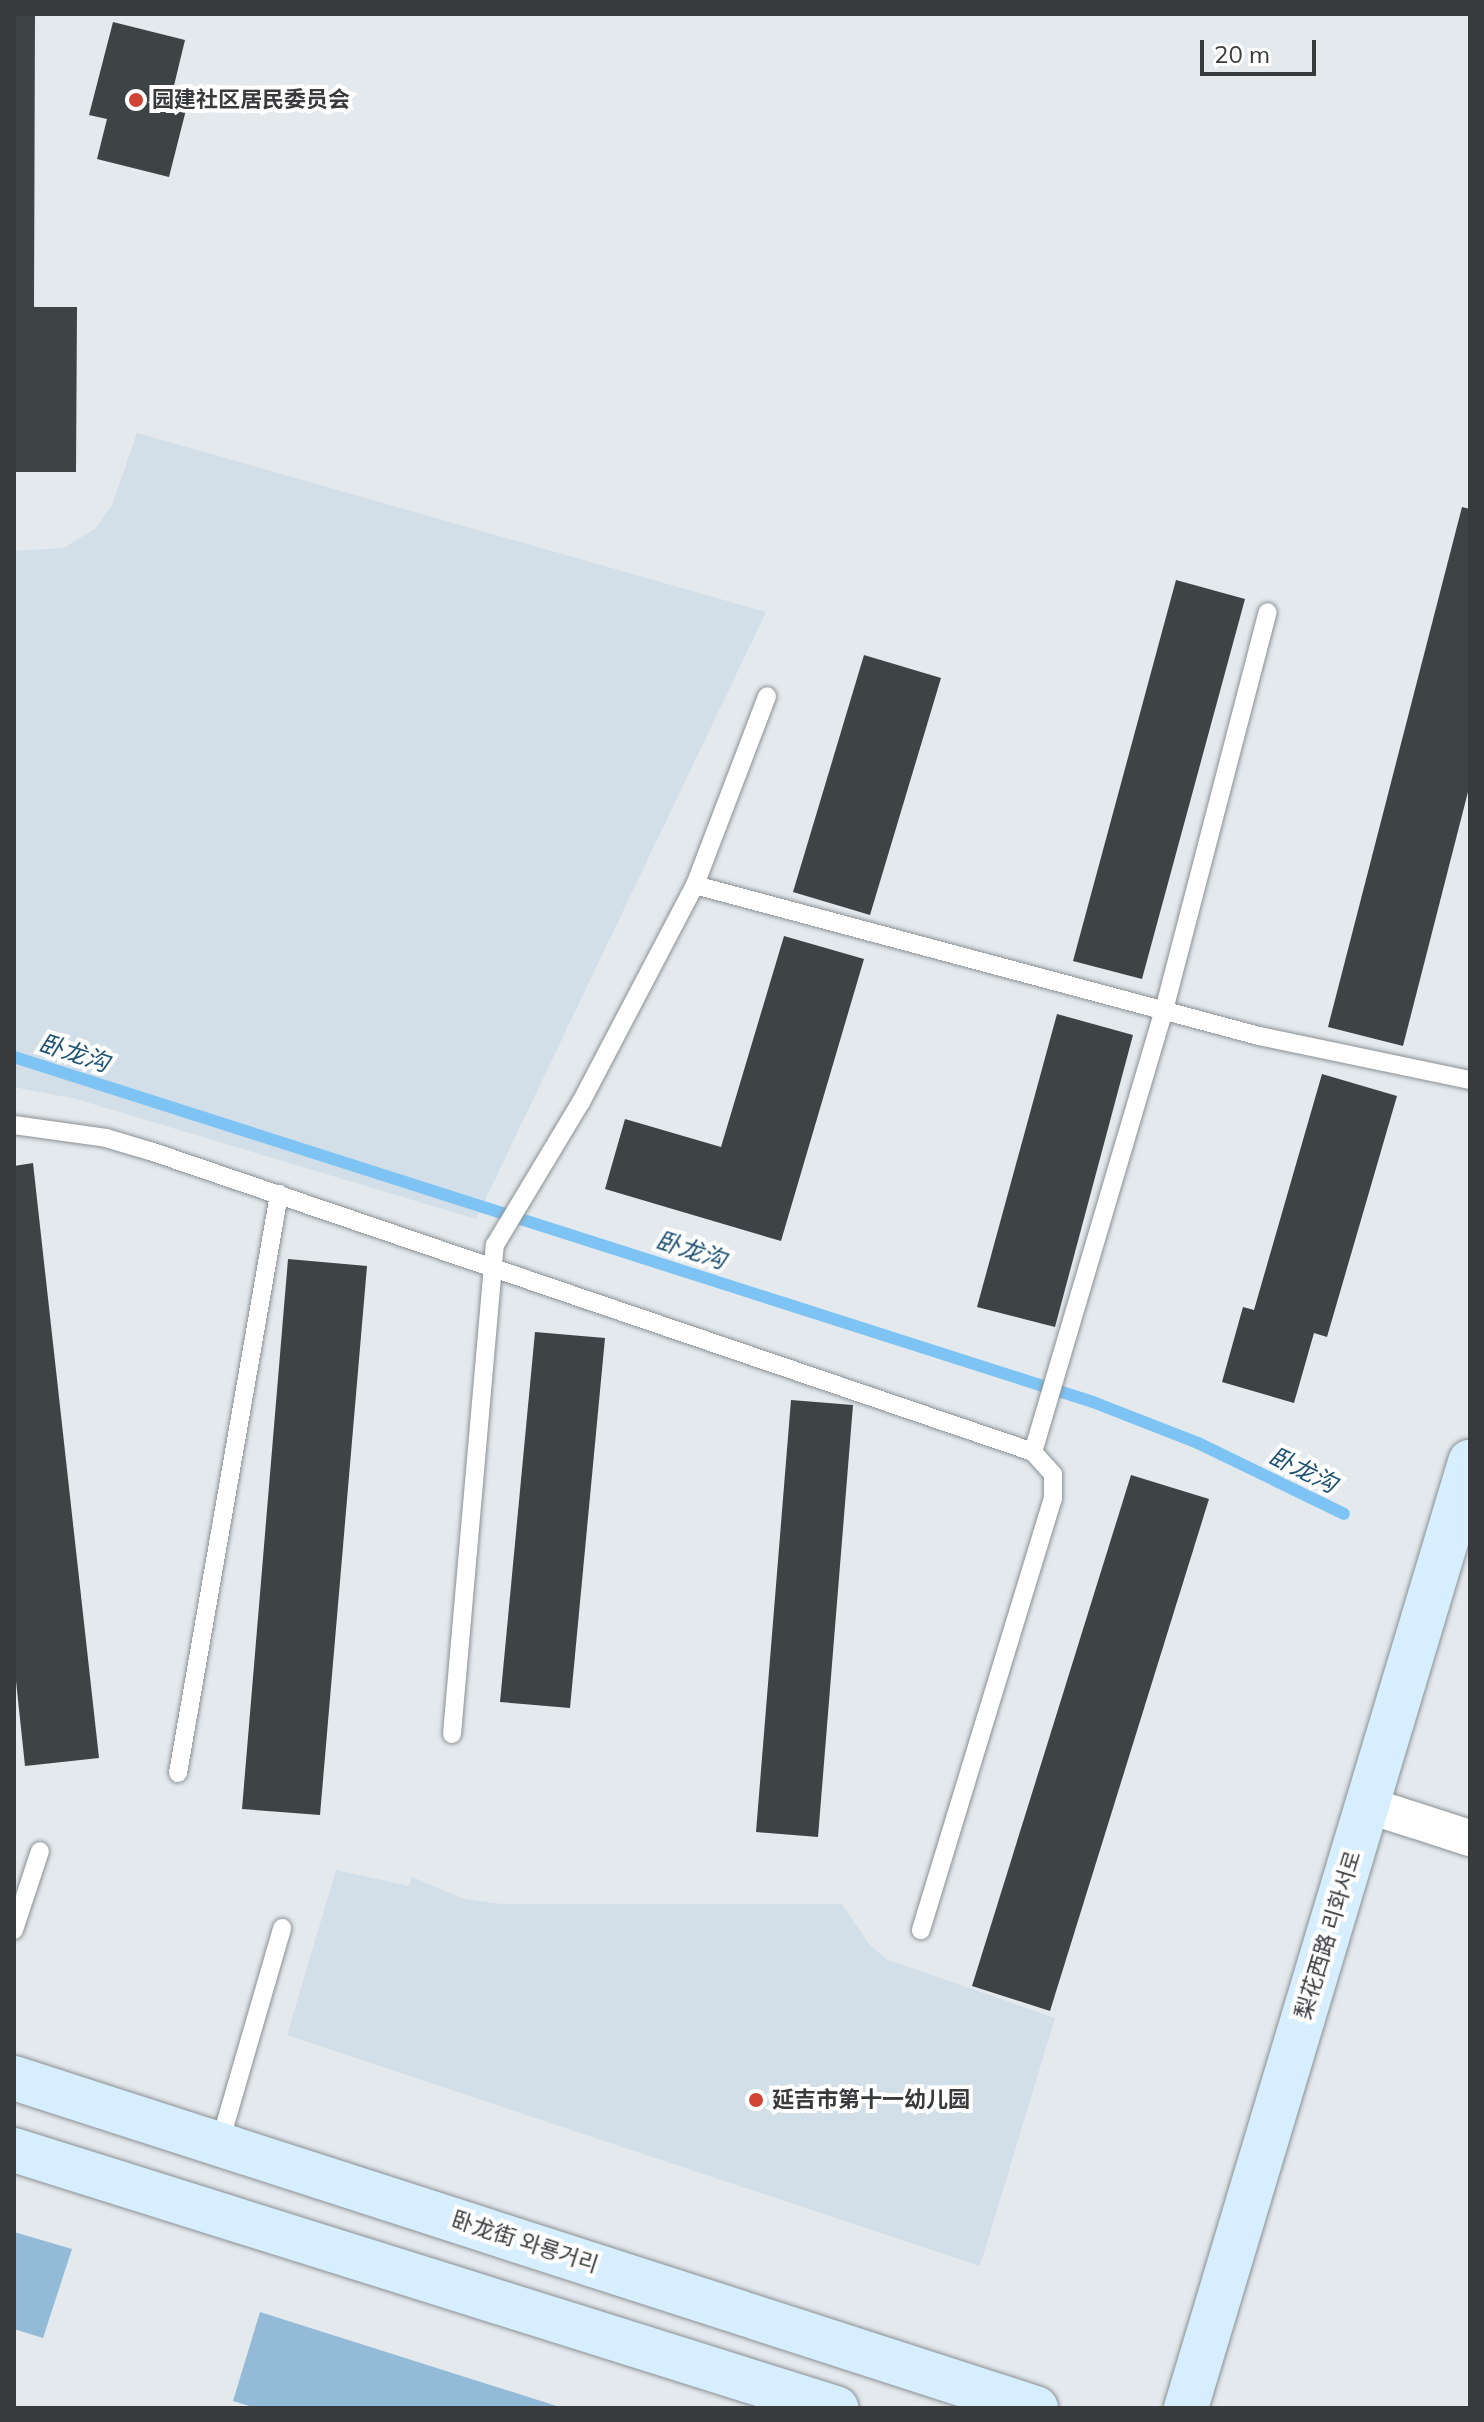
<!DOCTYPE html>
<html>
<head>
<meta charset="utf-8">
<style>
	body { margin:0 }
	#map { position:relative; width:1484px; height:2422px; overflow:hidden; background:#e4e9ed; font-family:Mulish,"Noto Sans SC","Noto Sans KR",sans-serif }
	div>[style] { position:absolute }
	.built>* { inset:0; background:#d2dfe8 }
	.green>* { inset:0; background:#93bbd8 }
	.stream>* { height:12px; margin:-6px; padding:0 6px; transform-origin:6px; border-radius:6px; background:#7dc3f3 }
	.building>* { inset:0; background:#3e4346 }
	.roads { filter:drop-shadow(0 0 2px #8a9093) drop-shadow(0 0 2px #8a9093) }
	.lane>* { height:18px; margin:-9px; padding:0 9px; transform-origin:9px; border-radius:9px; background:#fff }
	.street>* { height:36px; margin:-18px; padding:0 18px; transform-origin:18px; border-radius:18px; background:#fff }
	.secondary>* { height:44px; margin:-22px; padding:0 22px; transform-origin:22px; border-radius:22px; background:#d6eefe }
	.dots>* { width:22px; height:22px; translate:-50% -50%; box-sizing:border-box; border:4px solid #fff; border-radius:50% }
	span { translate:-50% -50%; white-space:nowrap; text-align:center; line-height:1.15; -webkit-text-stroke:8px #fff; paint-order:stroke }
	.poi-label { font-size:22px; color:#383a3c; font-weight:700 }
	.left { translate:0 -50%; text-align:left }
	.street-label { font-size:22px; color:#383a3c }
	.water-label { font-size:24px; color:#1d5272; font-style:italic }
	.frame { position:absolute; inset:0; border:16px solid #383a3c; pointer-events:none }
	.scale { position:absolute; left:1200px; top:40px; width:116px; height:36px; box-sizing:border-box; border:4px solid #383a3c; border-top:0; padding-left:10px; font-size:24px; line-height:28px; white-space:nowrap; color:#383a3c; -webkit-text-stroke:6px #fff; paint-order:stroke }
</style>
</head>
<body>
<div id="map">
	<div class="built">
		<div style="clip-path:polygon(137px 433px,766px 612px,476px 1219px,76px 1099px,14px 1087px,14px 551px,63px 548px,95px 529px,112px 505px)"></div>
		<div style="clip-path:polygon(336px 1870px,409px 1886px,412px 1877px,464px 1899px,502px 1904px,842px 1904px,869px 1944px,886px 1959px,1055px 2018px,980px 2266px,287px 2035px)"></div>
	</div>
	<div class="green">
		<div style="clip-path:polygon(14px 2232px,72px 2249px,43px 2338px,14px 2329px)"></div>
		<div style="clip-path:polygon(260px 2312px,563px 2408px,256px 2408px,233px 2401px)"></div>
	</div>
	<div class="stream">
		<div style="left:14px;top:1057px;width:1133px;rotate:17.73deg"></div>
		<div style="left:1093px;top:1402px;width:113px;rotate:21.3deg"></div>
		<div style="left:1198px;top:1443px;width:162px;rotate:25.9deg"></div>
	</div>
	<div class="building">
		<div style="clip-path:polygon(14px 14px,35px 14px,34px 307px,77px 307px,76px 472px,14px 472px)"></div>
		<div style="clip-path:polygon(113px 22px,185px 40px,171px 98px,188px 102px,169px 177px,97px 159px,107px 119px,89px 115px)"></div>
		<div style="clip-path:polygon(1462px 507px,1470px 509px,1470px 784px,1403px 1046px,1328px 1027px)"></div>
		<div style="clip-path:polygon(1176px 580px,1245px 599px,1142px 979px,1073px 961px)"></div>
		<div style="clip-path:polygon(864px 655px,941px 678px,870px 915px,793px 892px)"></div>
		<div style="clip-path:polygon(784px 936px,864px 959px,781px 1241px,605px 1189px,625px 1119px,721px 1147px)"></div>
		<div style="clip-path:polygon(1057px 1014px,1133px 1035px,1055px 1327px,977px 1307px)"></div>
		<div style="clip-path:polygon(1322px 1074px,1397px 1096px,1327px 1337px,1314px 1333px,1294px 1403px,1222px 1382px,1243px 1307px,1254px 1310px)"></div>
		<div style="clip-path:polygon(33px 1163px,99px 1758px,25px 1766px,14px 1662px,14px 1166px)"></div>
		<div style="clip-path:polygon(288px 1259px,367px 1266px,320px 1815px,242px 1809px)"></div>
		<div style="clip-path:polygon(535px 1332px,605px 1338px,570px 1708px,500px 1702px)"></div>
		<div style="clip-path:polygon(791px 1400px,853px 1405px,818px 1837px,756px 1832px)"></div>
		<div style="clip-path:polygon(1131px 1475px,1209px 1499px,1050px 2011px,972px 1986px)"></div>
	</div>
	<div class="roads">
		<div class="lane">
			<div style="left:695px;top:885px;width:584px;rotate:14.99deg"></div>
			<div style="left:1259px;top:1036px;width:216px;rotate:11.8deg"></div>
			<div style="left:14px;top:1125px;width:93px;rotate:8deg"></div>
			<div style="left:106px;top:1138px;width:46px;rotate:16.5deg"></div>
			<div style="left:150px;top:1151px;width:933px;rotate:18.82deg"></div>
			<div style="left:1033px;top:1452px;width:30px;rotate:48deg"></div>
			<div style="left:1053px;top:1474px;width:24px;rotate:90deg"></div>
			<div style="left:1053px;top:1498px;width:452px;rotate:107deg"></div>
			<div style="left:1033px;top:1452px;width:461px;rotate:-73.5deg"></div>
			<div style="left:1164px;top:1010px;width:411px;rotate:-75.4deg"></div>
			<div style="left:452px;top:1734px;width:491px;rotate:-85deg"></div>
			<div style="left:495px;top:1245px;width:167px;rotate:-59deg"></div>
			<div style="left:581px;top:1102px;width:245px;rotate:-62.3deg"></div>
			<div style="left:695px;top:885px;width:202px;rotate:-69.1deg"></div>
			<div style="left:178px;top:1773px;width:588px;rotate:-80.1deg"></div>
			<div style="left:14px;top:1930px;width:83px;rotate:-71.8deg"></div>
			<div style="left:220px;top:2142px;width:223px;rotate:-73.8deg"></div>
		</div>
		<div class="street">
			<div style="left:1367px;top:1805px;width:108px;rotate:17.8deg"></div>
		</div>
		<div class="secondary">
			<div style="left:14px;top:2078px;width:1074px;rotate:17.9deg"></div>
			<div style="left:14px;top:2150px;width:862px;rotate:17.43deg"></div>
			<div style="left:1186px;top:2408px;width:988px;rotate:-73.29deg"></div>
		</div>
	</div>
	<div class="dots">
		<div style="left:136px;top:100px;background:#d04335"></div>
		<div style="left:756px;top:2100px;background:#d04335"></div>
	</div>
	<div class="poi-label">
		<span class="left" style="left:152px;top:100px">园建社区居民委员会</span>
		<span class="left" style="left:772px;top:2100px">延吉市第十一幼儿园</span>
	</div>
	<div class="street-label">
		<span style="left:1328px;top:1935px;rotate:-73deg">梨花西路 리화서로</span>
		<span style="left:525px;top:2242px;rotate:18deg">卧龙街 와룡거리</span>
	</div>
	<div class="water-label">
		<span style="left:74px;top:1053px;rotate:18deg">卧龙沟</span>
		<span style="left:691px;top:1250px;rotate:18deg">卧龙沟</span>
		<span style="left:1303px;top:1470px;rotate:26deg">卧龙沟</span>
	</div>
	<div class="frame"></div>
	<div class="scale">20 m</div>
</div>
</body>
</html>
